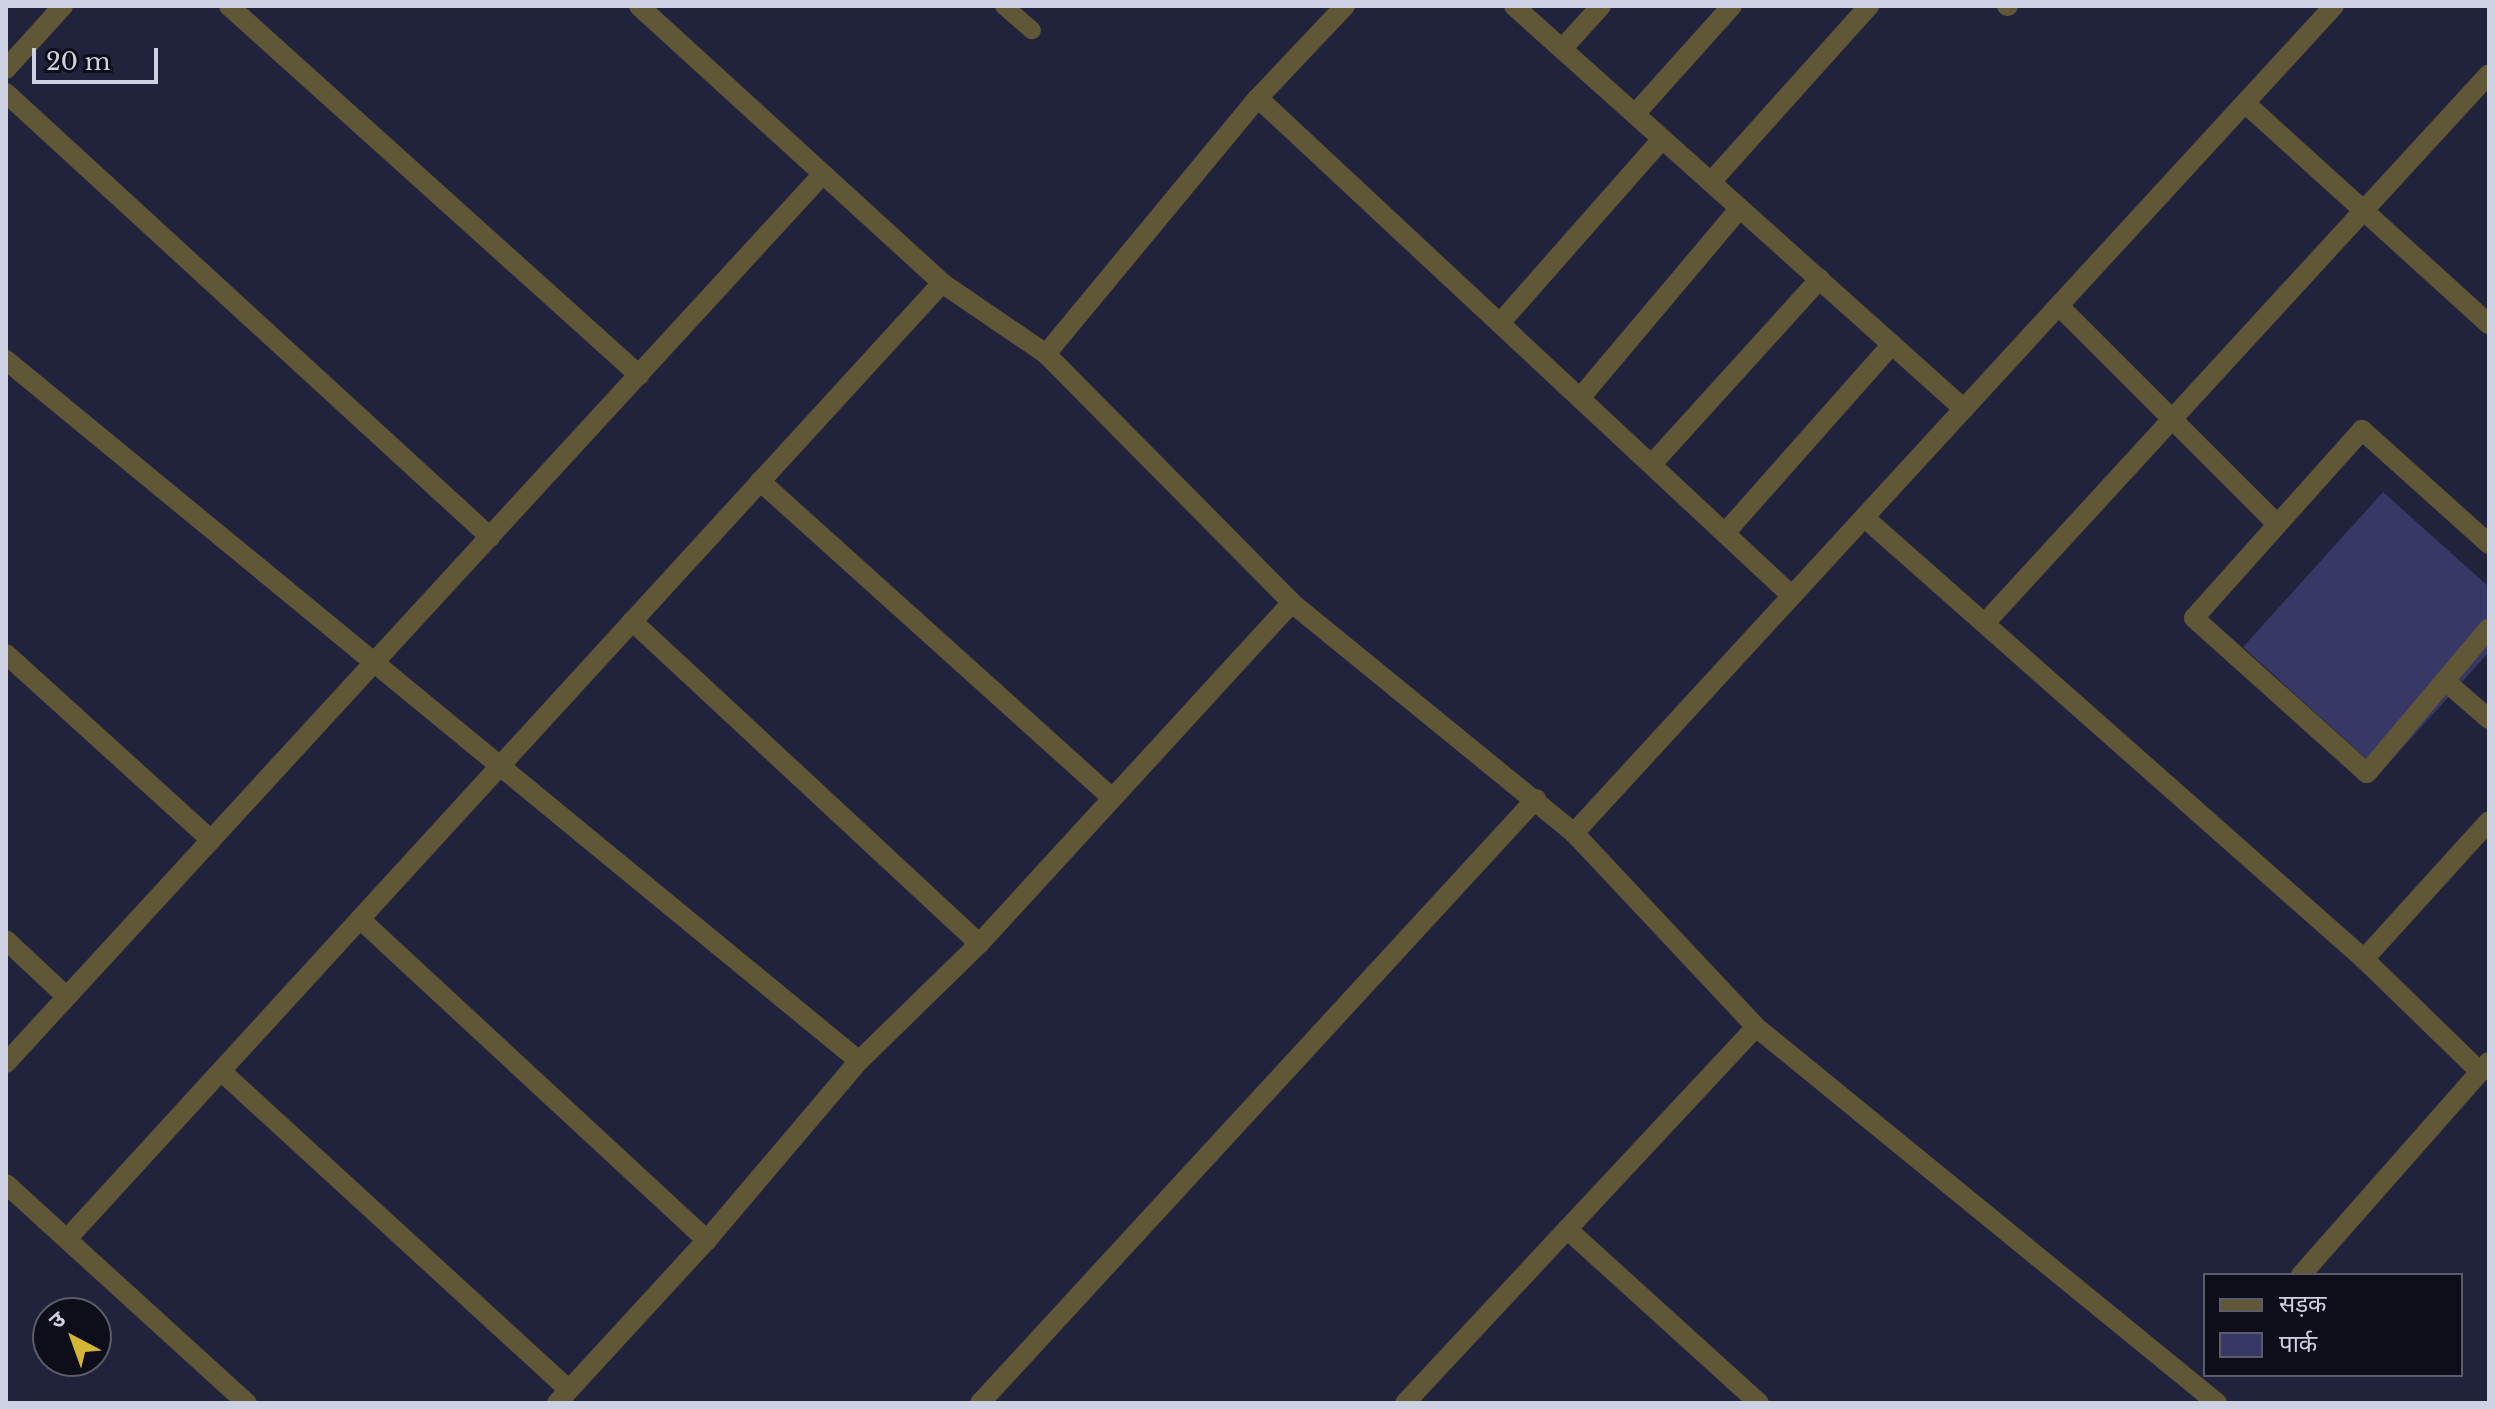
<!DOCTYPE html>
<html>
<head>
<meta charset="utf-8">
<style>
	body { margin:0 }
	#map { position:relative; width:2495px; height:1409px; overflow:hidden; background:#21233c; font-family:"Libre Baskerville","Noto Sans Devanagari",serif }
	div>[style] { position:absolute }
	.green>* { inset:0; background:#373865 }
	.service>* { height:18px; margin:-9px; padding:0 9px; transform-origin:9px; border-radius:9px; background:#605737 }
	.minor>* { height:20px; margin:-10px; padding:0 10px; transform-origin:10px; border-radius:10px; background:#605737 }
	span { translate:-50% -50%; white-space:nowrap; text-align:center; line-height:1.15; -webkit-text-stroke:8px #0d0e19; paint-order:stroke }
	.frame { position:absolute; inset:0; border:8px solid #ced1e2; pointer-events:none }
	.legend { position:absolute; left:2203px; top:1273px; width:260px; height:104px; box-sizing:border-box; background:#0d0e19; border:2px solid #5a5c69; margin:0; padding:10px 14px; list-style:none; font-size:24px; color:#ced1e2 }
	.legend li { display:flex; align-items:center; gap:16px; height:40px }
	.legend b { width:40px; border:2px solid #5a5c69 }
	.north { position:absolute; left:32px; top:1297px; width:80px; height:80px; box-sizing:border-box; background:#0d0e19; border:2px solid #5a5c69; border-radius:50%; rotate:319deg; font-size:22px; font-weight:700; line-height:32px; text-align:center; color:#ced1e2 }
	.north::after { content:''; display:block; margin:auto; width:28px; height:36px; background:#d4b635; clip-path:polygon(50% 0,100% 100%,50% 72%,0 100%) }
	.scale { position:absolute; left:32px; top:48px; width:126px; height:36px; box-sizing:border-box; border:4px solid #ced1e2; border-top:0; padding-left:10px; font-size:24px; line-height:28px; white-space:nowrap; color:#ced1e2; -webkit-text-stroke:6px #0d0e19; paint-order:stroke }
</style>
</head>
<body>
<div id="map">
	<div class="green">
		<div style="clip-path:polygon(2383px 492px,2489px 587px,2489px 652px,2381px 772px,2243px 647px)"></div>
	</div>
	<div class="service">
		<div style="left:1004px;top:6px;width:37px;rotate:41deg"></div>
	</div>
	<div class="minor">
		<div style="left:229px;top:6px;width:552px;rotate:41.99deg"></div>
		<div style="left:639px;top:6px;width:411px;rotate:42.4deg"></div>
		<div style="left:942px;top:283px;width:126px;rotate:34.3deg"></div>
		<div style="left:1046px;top:354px;width:350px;rotate:45.3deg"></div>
		<div style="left:1292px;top:603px;width:364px;rotate:39.2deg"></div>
		<div style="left:1574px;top:833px;width:266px;rotate:46.8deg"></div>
		<div style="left:1756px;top:1027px;width:595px;rotate:39.2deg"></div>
		<div style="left:1514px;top:6px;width:604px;rotate:41.85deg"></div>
		<div style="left:2007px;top:6px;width:1px"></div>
		<div style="left:1562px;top:49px;width:58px;rotate:-47.8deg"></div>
		<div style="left:6px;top:69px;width:85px;rotate:-47.9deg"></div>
		<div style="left:6px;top:93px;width:657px;rotate:42.53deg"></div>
		<div style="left:1258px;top:98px;width:730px;rotate:43deg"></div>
		<div style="left:2245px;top:103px;width:329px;rotate:42.2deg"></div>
		<div style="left:1635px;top:114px;width:145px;rotate:-48.1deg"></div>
		<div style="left:1711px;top:182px;width:237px;rotate:-48.1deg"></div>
		<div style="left:2059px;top:306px;width:308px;rotate:45deg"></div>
		<div style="left:1500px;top:323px;width:245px;rotate:-48.6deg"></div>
		<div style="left:1046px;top:354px;width:332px;rotate:-50.4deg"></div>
		<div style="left:1258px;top:98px;width:127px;rotate:-46.6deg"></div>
		<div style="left:6px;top:360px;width:1104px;rotate:39.41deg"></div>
		<div style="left:1580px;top:398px;width:248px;rotate:-49.9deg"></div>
		<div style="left:1652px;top:464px;width:250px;rotate:-47.8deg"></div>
		<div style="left:760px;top:481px;width:474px;rotate:42deg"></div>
		<div style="left:1865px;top:518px;width:666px;rotate:41.47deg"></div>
		<div style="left:2364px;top:959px;width:162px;rotate:44.2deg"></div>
		<div style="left:1725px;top:533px;width:252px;rotate:-48.5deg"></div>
		<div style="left:2489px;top:544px;width:171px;rotate:-138.1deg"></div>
		<div style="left:2362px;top:430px;width:252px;rotate:131.8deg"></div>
		<div style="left:2194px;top:618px;width:232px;rotate:41.9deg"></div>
		<div style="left:2367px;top:773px;width:189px;rotate:-49.9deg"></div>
		<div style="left:632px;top:621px;width:474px;rotate:42.9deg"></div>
		<div style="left:1985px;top:623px;width:745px;rotate:-47.45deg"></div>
		<div style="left:6px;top:654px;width:277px;rotate:42.2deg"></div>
		<div style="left:2445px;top:681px;width:58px;rotate:40.8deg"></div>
		<div style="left:1574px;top:833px;width:1123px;rotate:-47.42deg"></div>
		<div style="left:360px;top:919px;width:473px;rotate:42.8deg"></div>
		<div style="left:6px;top:940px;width:83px;rotate:43.1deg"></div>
		<div style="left:2364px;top:959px;width:186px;rotate:-47.8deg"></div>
		<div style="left:6px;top:1063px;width:1207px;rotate:-47.42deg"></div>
		<div style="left:221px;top:1071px;width:472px;rotate:42.5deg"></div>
		<div style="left:6px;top:1184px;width:326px;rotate:42.3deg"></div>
		<div style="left:1567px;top:1229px;width:259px;rotate:42.2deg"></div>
		<div style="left:67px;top:1239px;width:1296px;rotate:-47.53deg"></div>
		<div style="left:2301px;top:1275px;width:284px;rotate:-48.6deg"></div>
		<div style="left:557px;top:1403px;width:222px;rotate:-47.4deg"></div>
		<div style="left:707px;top:1240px;width:235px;rotate:-49.7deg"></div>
		<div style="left:859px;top:1061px;width:168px;rotate:-44.3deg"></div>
		<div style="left:979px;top:944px;width:463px;rotate:-47.5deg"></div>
		<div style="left:980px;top:1403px;width:821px;rotate:-47.37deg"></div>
		<div style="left:1405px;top:1403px;width:514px;rotate:-46.97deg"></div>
	</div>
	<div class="frame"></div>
	<ul class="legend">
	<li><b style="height:10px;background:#605737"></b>सड़क</li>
	<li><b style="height:22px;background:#373865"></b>पार्क</li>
	</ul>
	<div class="north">उ</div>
	<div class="scale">20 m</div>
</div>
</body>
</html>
